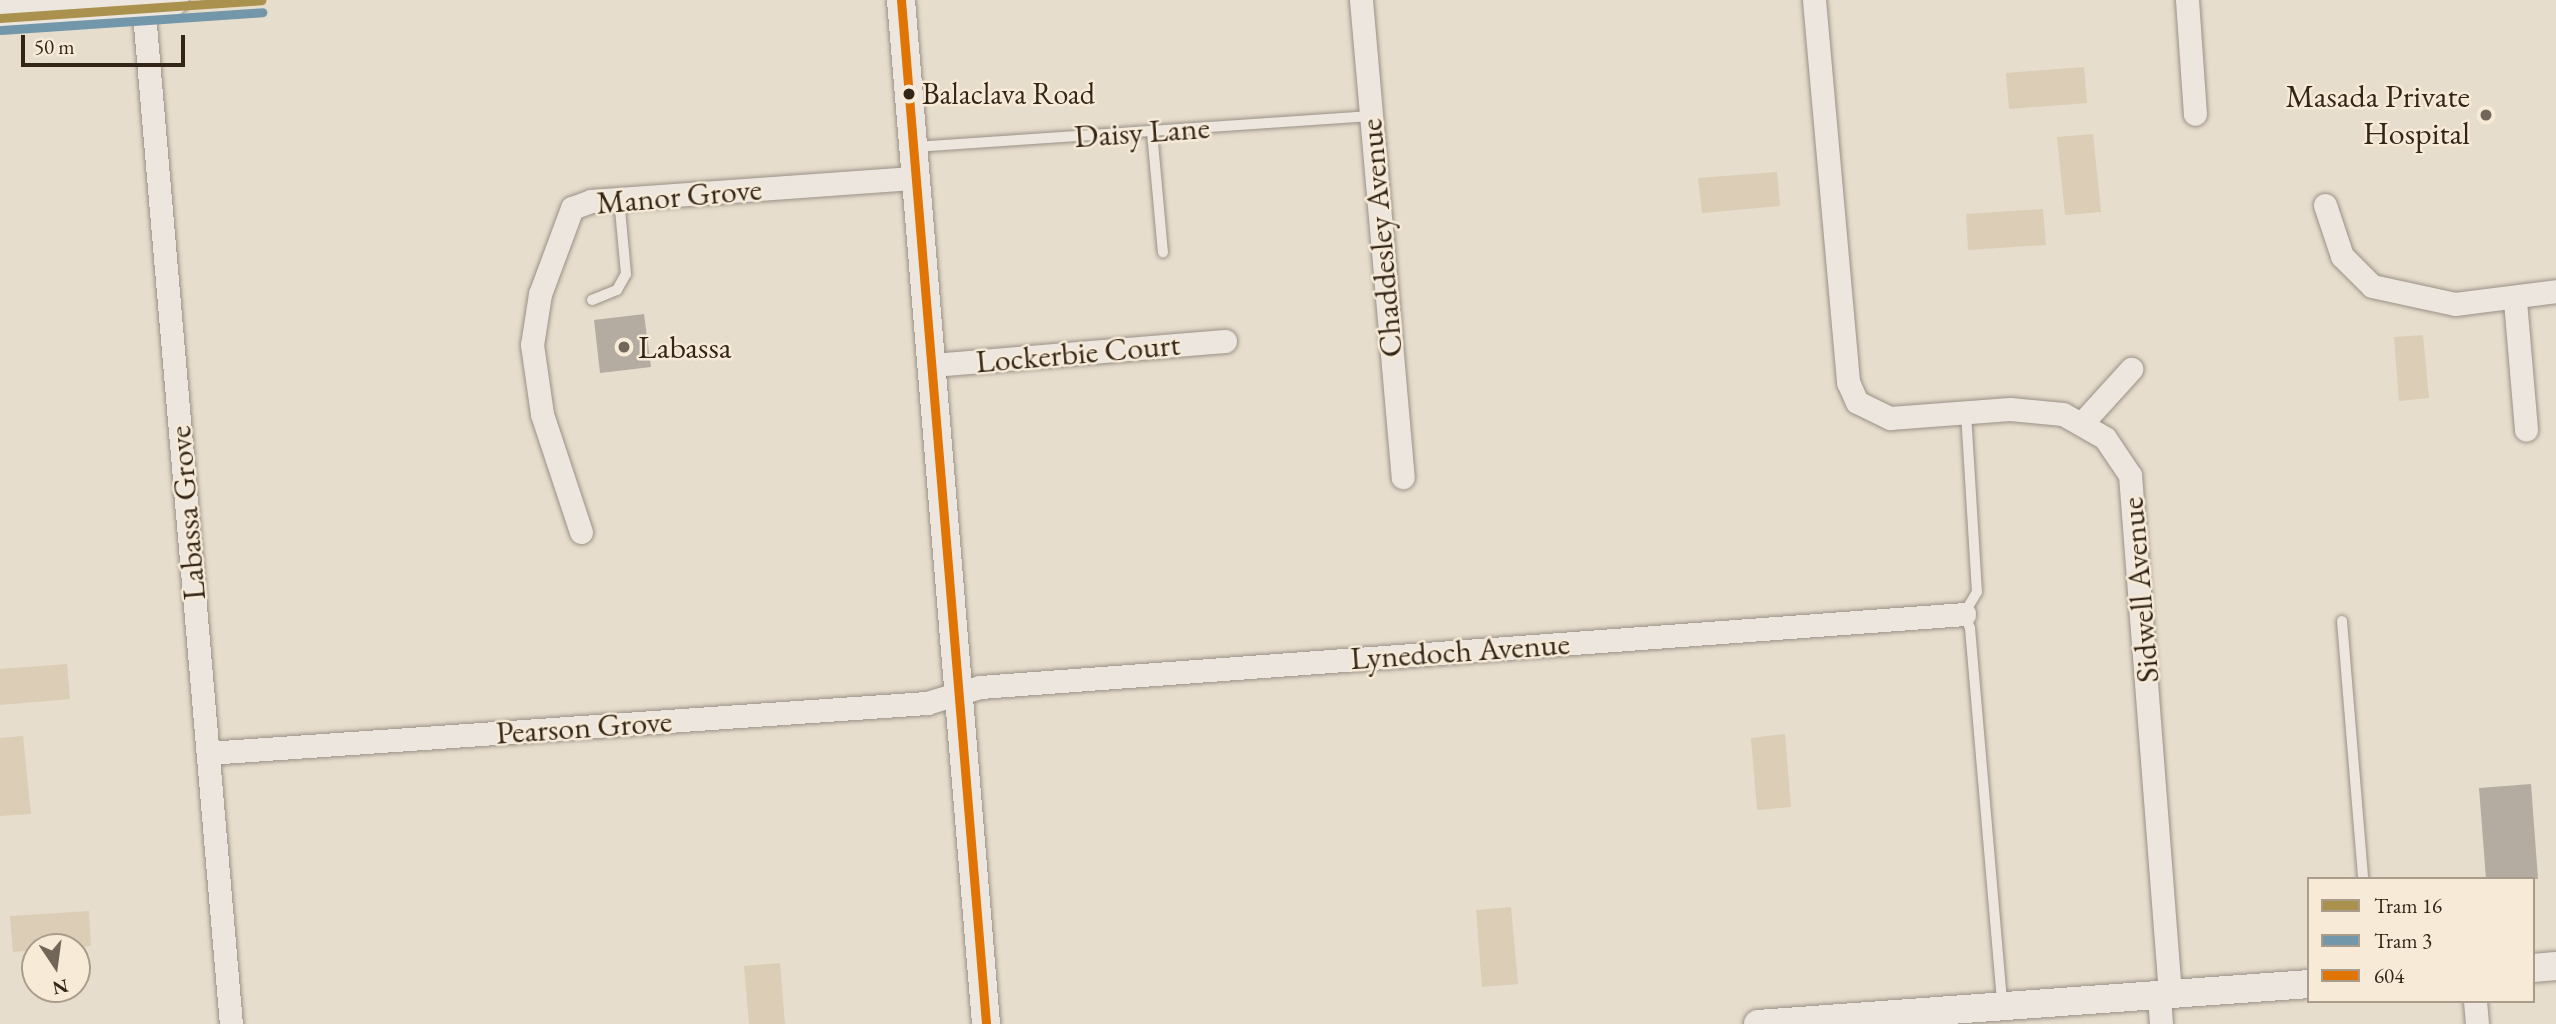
<!DOCTYPE html>
<html>
<head>
<meta charset="utf-8">
<style>
	body { margin:0 }
	#map { position:relative; width:2556px; height:1024px; overflow:hidden; background:#e7ddcc; font-family:"EB Garamond",serif }
	div>[style] { position:absolute }
	.green>* { inset:0; background:#dbcdb6 }
	.building>* { inset:0; background:#b4aca0 }
	.roads { filter:drop-shadow(0 0 2px #999186) drop-shadow(0 0 2px #999186) }
	.service>* { height:10px; margin:-5px; padding:0 5px; transform-origin:5px; border-radius:5px; background:#ece6de }
	.minor>* { height:23px; margin:-11.5px; padding:0 11.5px; transform-origin:11.5px; border-radius:11.5px; background:#ece6de }
	.tertiary>* { height:28px; margin:-14px; padding:0 14px; transform-origin:14px; border-radius:14px; background:#ece6de }
	.secondary>* { height:32px; margin:-16px; padding:0 16px; transform-origin:16px; border-radius:16px; background:#ece6de }
	.bus-1>* { height:9px; margin:-4.5px; padding:0 4.5px; transform-origin:4.5px; border-radius:4.5px; background:#e07404 }
	.tram-1>* { height:9px; margin:-4.5px; padding:0 4.5px; transform-origin:4.5px; border-radius:4.5px; background:#ab914e }
	.tram-2>* { height:9px; margin:-4.5px; padding:0 4.5px; transform-origin:4.5px; border-radius:4.5px; background:#7297aa }
	.dots>* { width:19px; height:19px; translate:-50% -50%; box-sizing:border-box; border:4px solid #f7ebd7; border-radius:50% }
	span { translate:-50% -50%; white-space:nowrap; text-align:center; line-height:1.15; -webkit-text-stroke:5px #f7ebd7; paint-order:stroke }
	.bus-label { font-size:30px; color:#332619 }
	.left { translate:0 -50%; text-align:left }
	.poi-label { font-size:32px; color:#332619 }
	.right { translate:-100% -50%; text-align:right }
	.street-label { font-size:32px; color:#332619 }
	.legend { position:absolute; left:2307px; top:877px; width:228px; height:126px; box-sizing:border-box; background:#f7ebd7; border:2px solid #a99c8b; margin:0; padding:9px 12px; list-style:none; font-size:21px; color:#332619 }
	.legend li { display:flex; align-items:center; gap:14px; height:35px }
	.legend b { width:35px; border:2px solid #a99c8b }
	.north { position:absolute; left:21px; top:933px; width:70px; height:70px; box-sizing:border-box; background:#f7ebd7; border:2px solid #a99c8b; border-radius:50%; rotate:167deg; font-size:19px; font-weight:700; line-height:28px; text-align:center; color:#332619 }
	.north::after { content:''; display:block; margin:auto; width:24px; height:32px; background:#726658; clip-path:polygon(50% 0,100% 100%,50% 72%,0 100%) }
	.scale { position:absolute; left:21px; top:35px; width:164px; height:32px; box-sizing:border-box; border:4px solid #332619; border-top:0; padding-left:9px; font-size:21px; line-height:24px; white-space:nowrap; color:#332619; -webkit-text-stroke:5px #f7ebd7; paint-order:stroke }
</style>
</head>
<body>
<div id="map">
	<div class="green">
		<div style="clip-path:polygon(2084px 67px,2087px 103px,2009px 109px,2006px 73px)"></div>
		<div style="clip-path:polygon(2093px 134px,2101px 212px,2065px 215px,2057px 137px)"></div>
		<div style="clip-path:polygon(1777px 172px,1780px 206px,1702px 213px,1698px 178px)"></div>
		<div style="clip-path:polygon(2043px 209px,2046px 245px,1968px 250px,1966px 214px)"></div>
		<div style="clip-path:polygon(2423px 335px,2429px 398px,2399px 401px,2394px 337px)"></div>
		<div style="clip-path:polygon(67px 664px,70px 699px,0 705px,0 669px)"></div>
		<div style="clip-path:polygon(1785px 734px,1791px 807px,1757px 810px,1751px 738px)"></div>
		<div style="clip-path:polygon(23px 736px,31px 814px,0 816px,0 738px)"></div>
		<div style="clip-path:polygon(1511px 907px,1518px 984px,1482px 987px,1476px 910px)"></div>
		<div style="clip-path:polygon(89px 911px,91px 946px,13px 952px,10px 916px)"></div>
		<div style="clip-path:polygon(780px 963px,785px 1024px,749px 1024px,744px 966px)"></div>
	</div>
	<div class="building">
		<div style="clip-path:polygon(644px 314px,651px 367px,600px 373px,594px 320px)"></div>
		<div style="clip-path:polygon(2531px 784px,2538px 879px,2486px 879px,2479px 788px)"></div>
	</div>
	<div class="roads">
		<div class="service">
			<div style="left:1152px;top:132px;width:121px;rotate:84.8deg"></div>
			<div style="left:916px;top:147px;width:455px;rotate:-3.9deg"></div>
			<div style="left:592px;top:300px;width:27px;rotate:-22deg"></div>
			<div style="left:617px;top:290px;width:18px;rotate:-61deg"></div>
			<div style="left:626px;top:274px;width:75px;rotate:-95.3deg"></div>
			<div style="left:1966px;top:413px;width:179px;rotate:86.5deg"></div>
			<div style="left:1977px;top:592px;width:26px;rotate:121deg"></div>
			<div style="left:1964px;top:614px;width:15px;rotate:67deg"></div>
			<div style="left:1970px;top:628px;width:377px;rotate:85.1deg"></div>
			<div style="left:2342px;top:621px;width:259px;rotate:85.3deg"></div>
		</div>
		<div class="minor">
			<div style="left:1361px;top:0;width:479px;rotate:85deg"></div>
			<div style="left:1814px;top:0;width:384px;rotate:84.9deg"></div>
			<div style="left:1848px;top:382px;width:22px;rotate:66deg"></div>
			<div style="left:1857px;top:402px;width:37px;rotate:26deg"></div>
			<div style="left:1890px;top:418px;width:120px;rotate:-4.3deg"></div>
			<div style="left:2010px;top:409px;width:53px;rotate:5.4deg"></div>
			<div style="left:2063px;top:414px;width:48px;rotate:29.7deg"></div>
			<div style="left:2105px;top:438px;width:45px;rotate:56deg"></div>
			<div style="left:2130px;top:475px;width:521px;rotate:85.59deg"></div>
			<div style="left:2187px;top:0;width:114px;rotate:86deg"></div>
			<div style="left:143px;top:2px;width:1026px;rotate:85.08deg"></div>
			<div style="left:2325px;top:205px;width:54px;rotate:71.6deg"></div>
			<div style="left:2342px;top:256px;width:42px;rotate:45deg"></div>
			<div style="left:2372px;top:286px;width:85px;rotate:12.2deg"></div>
			<div style="left:2455px;top:304px;width:102px;rotate:-7.3deg"></div>
			<div style="left:2515px;top:301px;width:129px;rotate:85.1deg"></div>
			<div style="left:932px;top:365px;width:294px;rotate:-4.7deg"></div>
			<div style="left:2083px;top:422px;width:72px;rotate:-47.8deg"></div>
			<div style="left:581px;top:532px;width:124px;rotate:-108.3deg"></div>
			<div style="left:542px;top:414px;width:70px;rotate:-98.2deg"></div>
			<div style="left:532px;top:345px;width:52px;rotate:-81.1deg"></div>
			<div style="left:540px;top:294px;width:92px;rotate:-69.6deg"></div>
			<div style="left:572px;top:208px;width:20px;rotate:-20deg"></div>
			<div style="left:591px;top:201px;width:325px;rotate:-4.1deg"></div>
			<div style="left:208px;top:753px;width:721px;rotate:-3.98deg"></div>
			<div style="left:927px;top:703px;width:55px;rotate:-16.8deg"></div>
			<div style="left:980px;top:687px;width:987px;rotate:-4.24deg"></div>
			<div style="left:2159px;top:995px;width:29px;rotate:86deg"></div>
			<div style="left:2475px;top:1001px;width:23px;rotate:85deg"></div>
		</div>
		<div class="tertiary">
			<div style="left:901px;top:0;width:1028px;rotate:85.25deg"></div>
			<div style="left:2533px;top:968px;width:23px;rotate:-5deg"></div>
			<div style="left:1758px;top:1024px;width:552px;rotate:-4.15deg"></div>
		</div>
		<div class="secondary">
			<div style="left:0;top:12px;width:173px;rotate:-4deg"></div>
		</div>
	</div>
	<div class="bus-1">
		<div style="left:901px;top:0;width:1028px;rotate:85.25deg"></div>
	</div>
	<div class="tram-1">
		<div style="left:0;top:18px;width:262px;rotate:-3.9deg"></div>
	</div>
	<div class="tram-2">
		<div style="left:1px;top:30px;width:262px;rotate:-3.9deg"></div>
	</div>
	<div class="dots">
		<div style="left:909px;top:94px;background:#332619"></div>
		<div style="left:2486px;top:115px;background:#726658"></div>
		<div style="left:624px;top:347px;background:#726658"></div>
	</div>
	<div class="bus-label">
		<span class="left" style="left:922px;top:94px">Balaclava Road</span>
	</div>
	<div class="poi-label">
		<span class="right" style="left:2470px;top:115px">Masada Private<br>Hospital</span>
		<span class="left" style="left:638px;top:347px">Labassa</span>
	</div>
	<div class="street-label">
		<span style="left:1142px;top:132px;rotate:-4deg">Daisy Lane</span>
		<span style="left:679px;top:196px;rotate:-5deg">Manor Grove</span>
		<span style="left:1381px;top:238px;rotate:-95deg">Chaddesley Avenue</span>
		<span style="left:1078px;top:353px;rotate:-5deg">Lockerbie Court</span>
		<span style="left:187px;top:513px;rotate:-95deg">Labassa Grove</span>
		<span style="left:2140px;top:590px;rotate:-95deg">Sidwell Avenue</span>
		<span style="left:1460px;top:651px;rotate:-4deg">Lynedoch Avenue</span>
		<span style="left:584px;top:727px;rotate:-4deg">Pearson Grove</span>
	</div>
	<ul class="legend">
	<li><b style="height:9px;background:#ab914e"></b>Tram 16</li>
	<li><b style="height:9px;background:#7297aa"></b>Tram 3</li>
	<li><b style="height:9px;background:#e07404"></b>604</li>
	</ul>
	<div class="north">N</div>
	<div class="scale">50 m</div>
</div>
</body>
</html>
